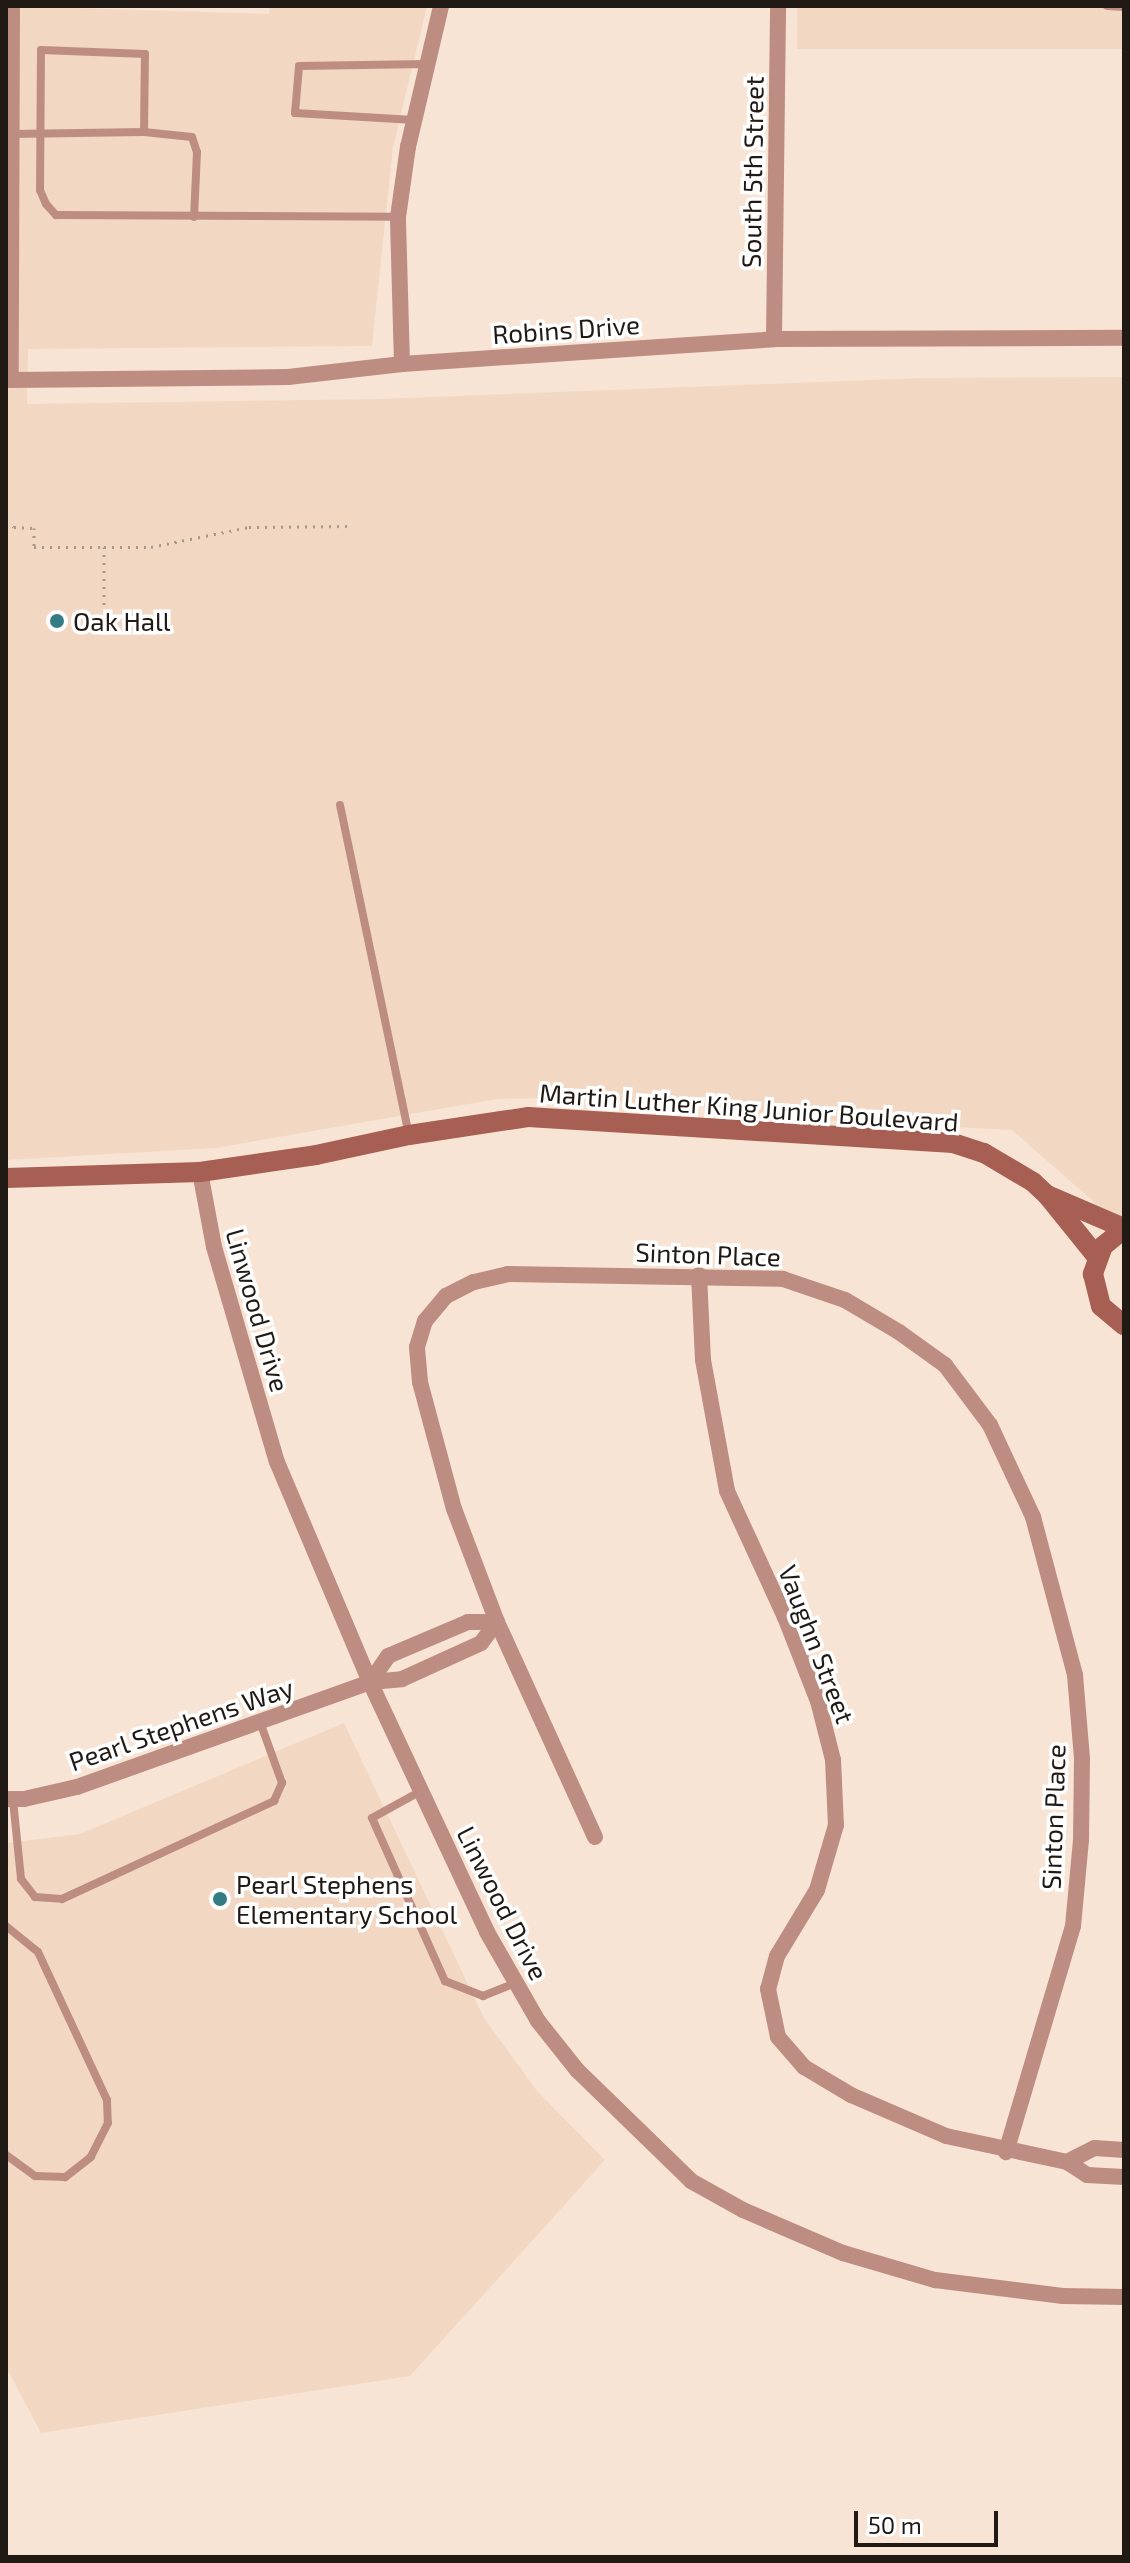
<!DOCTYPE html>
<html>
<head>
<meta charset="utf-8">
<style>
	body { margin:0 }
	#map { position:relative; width:1130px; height:2563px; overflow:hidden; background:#f8e4d4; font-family:"Exo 2",sans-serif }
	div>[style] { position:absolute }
	.built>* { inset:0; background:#f2d8c3 }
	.path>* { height:3px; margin-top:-1.5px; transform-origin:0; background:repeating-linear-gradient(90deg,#a7988c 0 2px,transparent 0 8px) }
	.lane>* { height:8px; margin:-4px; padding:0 4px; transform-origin:4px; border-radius:4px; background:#be8d82 }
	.street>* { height:16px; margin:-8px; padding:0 8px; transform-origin:8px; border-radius:8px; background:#be8d82 }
	.secondary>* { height:20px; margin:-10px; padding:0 10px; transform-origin:10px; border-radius:10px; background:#a65f52 }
	.dots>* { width:22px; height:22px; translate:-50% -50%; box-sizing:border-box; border:4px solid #fff; border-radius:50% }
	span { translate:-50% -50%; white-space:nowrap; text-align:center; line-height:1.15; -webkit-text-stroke:7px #fff; paint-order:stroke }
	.street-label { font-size:26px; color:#201914 }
	.poi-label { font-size:26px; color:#201914 }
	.left { translate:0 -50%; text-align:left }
	.frame { position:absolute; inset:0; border:8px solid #201914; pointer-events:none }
	.scale { position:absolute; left:854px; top:2511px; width:144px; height:36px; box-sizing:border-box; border:4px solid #201914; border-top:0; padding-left:10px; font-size:24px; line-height:28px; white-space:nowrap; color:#201914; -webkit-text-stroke:6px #fff; paint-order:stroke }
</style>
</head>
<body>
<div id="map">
	<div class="built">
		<div style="clip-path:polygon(6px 6px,269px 14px,270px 6px,427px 6px,393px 147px,372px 346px,28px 349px,27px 404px,381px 399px,921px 378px,1124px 377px,1124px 1246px,1094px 1202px,1012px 1130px,803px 1119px,733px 1109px,569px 1098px,497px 1099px,216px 1148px,6px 1160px)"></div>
		<div style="clip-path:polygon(797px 6px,1124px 6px,1124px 49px,797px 49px)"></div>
		<div style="clip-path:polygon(344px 1723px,484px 2018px,537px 2091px,605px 2160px,410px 2376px,41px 2433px,6px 2367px,6px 1843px,80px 1834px)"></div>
	</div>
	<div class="path">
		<div style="left:6px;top:522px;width:9px;rotate:32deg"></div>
		<div style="left:14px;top:527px;width:20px;rotate:3deg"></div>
		<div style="left:34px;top:528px;width:19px;rotate:90deg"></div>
		<div style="left:34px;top:547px;width:70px"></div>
		<div style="left:104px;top:547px;width:64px;rotate:90deg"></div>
		<div style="left:104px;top:547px;width:47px"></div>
		<div style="left:151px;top:547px;width:100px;rotate:-11.5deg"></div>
		<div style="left:249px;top:527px;width:100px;rotate:-0.6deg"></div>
	</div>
	<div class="lane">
		<div style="left:1107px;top:6px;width:17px;rotate:3deg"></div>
		<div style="left:414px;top:120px;width:119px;rotate:-176.6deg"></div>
		<div style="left:295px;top:113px;width:47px;rotate:-85.1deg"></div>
		<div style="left:299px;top:66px;width:128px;rotate:-0.9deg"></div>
		<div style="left:144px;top:132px;width:78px;rotate:-89.3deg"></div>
		<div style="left:145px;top:54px;width:104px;rotate:-177.8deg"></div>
		<div style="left:41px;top:50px;width:140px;rotate:90.4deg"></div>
		<div style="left:40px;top:190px;width:15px;rotate:67deg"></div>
		<div style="left:46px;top:204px;width:15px;rotate:48deg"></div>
		<div style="left:56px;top:215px;width:342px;rotate:0.3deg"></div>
		<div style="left:12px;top:134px;width:132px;rotate:-0.9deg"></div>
		<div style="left:144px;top:132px;width:48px;rotate:5.9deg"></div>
		<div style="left:192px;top:137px;width:16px;rotate:72deg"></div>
		<div style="left:197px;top:152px;width:65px;rotate:92.6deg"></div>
		<div style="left:340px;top:805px;width:336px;rotate:78.2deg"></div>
		<div style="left:421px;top:1791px;width:56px;rotate:151.1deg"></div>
		<div style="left:372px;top:1818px;width:179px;rotate:65.9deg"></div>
		<div style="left:445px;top:1981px;width:41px;rotate:21.5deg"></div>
		<div style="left:483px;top:1996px;width:35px;rotate:-22deg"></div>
		<div style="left:13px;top:1800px;width:79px;rotate:84.2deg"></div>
		<div style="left:21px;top:1879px;width:23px;rotate:52deg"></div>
		<div style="left:35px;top:1897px;width:27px;rotate:4deg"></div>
		<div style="left:62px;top:1899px;width:234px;rotate:-24.8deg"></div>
		<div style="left:274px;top:1801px;width:20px;rotate:-66deg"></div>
		<div style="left:282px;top:1783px;width:65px;rotate:-109.8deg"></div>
		<div style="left:6px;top:1926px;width:41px;rotate:39.1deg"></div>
		<div style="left:38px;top:1952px;width:163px;rotate:65deg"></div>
		<div style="left:107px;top:2100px;width:23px;rotate:88deg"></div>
		<div style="left:108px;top:2123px;width:38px;rotate:117deg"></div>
		<div style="left:91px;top:2157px;width:33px;rotate:142deg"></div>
		<div style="left:65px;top:2177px;width:30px;rotate:-178deg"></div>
		<div style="left:35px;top:2176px;width:36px;rotate:-144deg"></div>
	</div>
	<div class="street">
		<div style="left:12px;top:6px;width:374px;rotate:90.2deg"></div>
		<div style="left:11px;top:380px;width:277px;rotate:-0.6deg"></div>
		<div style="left:288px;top:377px;width:115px;rotate:-6.5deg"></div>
		<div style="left:402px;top:364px;width:373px;rotate:-3.8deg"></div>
		<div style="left:774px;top:339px;width:350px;rotate:-0.2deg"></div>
		<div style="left:774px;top:339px;width:333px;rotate:-89.3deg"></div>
		<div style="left:402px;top:364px;width:147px;rotate:-91.6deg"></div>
		<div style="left:398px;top:217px;width:71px;rotate:-81.9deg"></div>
		<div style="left:408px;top:147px;width:145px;rotate:-76.8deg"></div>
		<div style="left:200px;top:1172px;width:76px;rotate:79.4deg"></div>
		<div style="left:214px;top:1247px;width:224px;rotate:73.7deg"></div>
		<div style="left:277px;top:1462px;width:239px;rotate:67.1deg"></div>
		<div style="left:370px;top:1682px;width:276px;rotate:64.9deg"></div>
		<div style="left:487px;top:1932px;width:103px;rotate:60.2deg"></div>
		<div style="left:538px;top:2021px;width:63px;rotate:51.5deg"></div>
		<div style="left:577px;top:2070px;width:159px;rotate:44.2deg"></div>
		<div style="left:691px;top:2181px;width:60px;rotate:29.1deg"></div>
		<div style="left:743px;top:2210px;width:109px;rotate:23.3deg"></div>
		<div style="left:843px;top:2253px;width:96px;rotate:16.4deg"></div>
		<div style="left:935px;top:2280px;width:129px;rotate:7.1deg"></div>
		<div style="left:1063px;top:2296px;width:61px;rotate:0.9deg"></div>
		<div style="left:699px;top:1275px;width:85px;rotate:87.3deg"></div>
		<div style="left:703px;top:1360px;width:133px;rotate:79.6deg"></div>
		<div style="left:727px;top:1491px;width:139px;rotate:65.3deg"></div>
		<div style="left:785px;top:1617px;width:90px;rotate:68.6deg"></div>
		<div style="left:818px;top:1701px;width:61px;rotate:75.7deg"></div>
		<div style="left:833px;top:1760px;width:65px;rotate:87.4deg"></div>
		<div style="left:836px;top:1825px;width:68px;rotate:106.3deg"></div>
		<div style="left:817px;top:1890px;width:77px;rotate:121.2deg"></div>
		<div style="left:777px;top:1956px;width:34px;rotate:105deg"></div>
		<div style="left:768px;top:1989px;width:49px;rotate:78.2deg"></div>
		<div style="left:778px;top:2037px;width:40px;rotate:49deg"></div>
		<div style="left:804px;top:2067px;width:55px;rotate:30.8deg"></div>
		<div style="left:851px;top:2095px;width:103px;rotate:23.3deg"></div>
		<div style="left:946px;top:2136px;width:124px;rotate:12.1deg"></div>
		<div style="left:1067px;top:2162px;width:24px;rotate:33deg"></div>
		<div style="left:1087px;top:2175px;width:37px;rotate:3deg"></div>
		<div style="left:370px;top:1682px;width:32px;rotate:-55deg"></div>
		<div style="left:388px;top:1656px;width:87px;rotate:-23deg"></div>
		<div style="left:468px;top:1622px;width:29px"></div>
		<div style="left:6px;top:1799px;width:18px"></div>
		<div style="left:24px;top:1799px;width:54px;rotate:-12.8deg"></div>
		<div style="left:77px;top:1787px;width:311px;rotate:-19.7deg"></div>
		<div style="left:370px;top:1682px;width:32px;rotate:-5deg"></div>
		<div style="left:402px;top:1679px;width:87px;rotate:-24.5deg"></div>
		<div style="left:481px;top:1643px;width:26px;rotate:-53deg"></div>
		<div style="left:595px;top:1837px;width:236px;rotate:-114.5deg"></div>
		<div style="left:497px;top:1622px;width:121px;rotate:-110.8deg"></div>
		<div style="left:454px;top:1509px;width:131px;rotate:-105deg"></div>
		<div style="left:420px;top:1382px;width:35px;rotate:-95deg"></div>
		<div style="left:417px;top:1347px;width:27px;rotate:-73deg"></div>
		<div style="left:425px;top:1321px;width:33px;rotate:-50deg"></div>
		<div style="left:446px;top:1296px;width:31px;rotate:-27deg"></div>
		<div style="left:474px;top:1282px;width:35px;rotate:-13deg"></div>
		<div style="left:508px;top:1274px;width:275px;rotate:1deg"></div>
		<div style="left:783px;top:1279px;width:65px;rotate:18.7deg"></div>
		<div style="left:845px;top:1300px;width:63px;rotate:30.7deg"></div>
		<div style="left:899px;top:1332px;width:57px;rotate:35.7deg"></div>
		<div style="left:945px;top:1365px;width:75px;rotate:53.1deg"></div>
		<div style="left:990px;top:1425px;width:102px;rotate:64.9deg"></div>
		<div style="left:1033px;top:1517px;width:163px;rotate:75.1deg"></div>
		<div style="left:1075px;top:1675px;width:84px;rotate:85.2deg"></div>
		<div style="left:1082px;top:1759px;width:81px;rotate:90.7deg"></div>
		<div style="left:1081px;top:1840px;width:86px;rotate:95.3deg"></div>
		<div style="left:1073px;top:1926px;width:236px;rotate:106.5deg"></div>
		<div style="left:1067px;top:2162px;width:31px;rotate:-27deg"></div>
		<div style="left:1095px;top:2148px;width:29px;rotate:4deg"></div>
	</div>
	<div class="secondary">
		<div style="left:6px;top:1178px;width:194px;rotate:-1.8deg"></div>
		<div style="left:200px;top:1172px;width:117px;rotate:-8.3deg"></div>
		<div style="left:316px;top:1155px;width:95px;rotate:-12.1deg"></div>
		<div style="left:409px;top:1135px;width:120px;rotate:-8.6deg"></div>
		<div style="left:528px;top:1117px;width:426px;rotate:3.5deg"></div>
		<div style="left:953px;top:1143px;width:33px;rotate:18deg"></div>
		<div style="left:984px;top:1153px;width:57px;rotate:30.6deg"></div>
		<div style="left:1033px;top:1182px;width:19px;rotate:43deg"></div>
		<div style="left:1047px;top:1195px;width:80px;rotate:51.1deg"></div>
		<div style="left:1047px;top:1195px;width:84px;rotate:23.2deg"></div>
		<div style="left:1124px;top:1229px;width:27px;rotate:141deg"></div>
		<div style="left:1103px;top:1246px;width:30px;rotate:110deg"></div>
		<div style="left:1093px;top:1274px;width:33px;rotate:76deg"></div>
		<div style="left:1101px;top:1306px;width:30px;rotate:40deg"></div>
	</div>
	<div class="dots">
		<div style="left:57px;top:621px;background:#347c84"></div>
		<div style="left:220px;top:1899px;background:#347c84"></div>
	</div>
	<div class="street-label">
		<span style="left:752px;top:172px;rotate:-89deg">South 5th Street</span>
		<span style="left:566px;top:329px;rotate:-4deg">Robins Drive</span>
		<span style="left:749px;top:1107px;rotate:4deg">Martin Luther King Junior Boulevard</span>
		<span style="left:708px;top:1254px;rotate:2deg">Sinton Place</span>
		<span style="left:258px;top:1310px;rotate:74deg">Linwood Drive</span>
		<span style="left:817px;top:1644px;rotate:69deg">Vaughn Street</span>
		<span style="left:181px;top:1724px;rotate:-19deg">Pearl Stephens Way</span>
		<span style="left:1053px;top:1817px;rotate:-88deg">Sinton Place</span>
		<span style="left:503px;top:1903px;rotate:63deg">Linwood Drive</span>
	</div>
	<div class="poi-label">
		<span class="left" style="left:73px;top:621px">Oak Hall</span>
		<span class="left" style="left:236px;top:1899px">Pearl Stephens<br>Elementary School</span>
	</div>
	<div class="frame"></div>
	<div class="scale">50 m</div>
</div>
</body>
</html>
